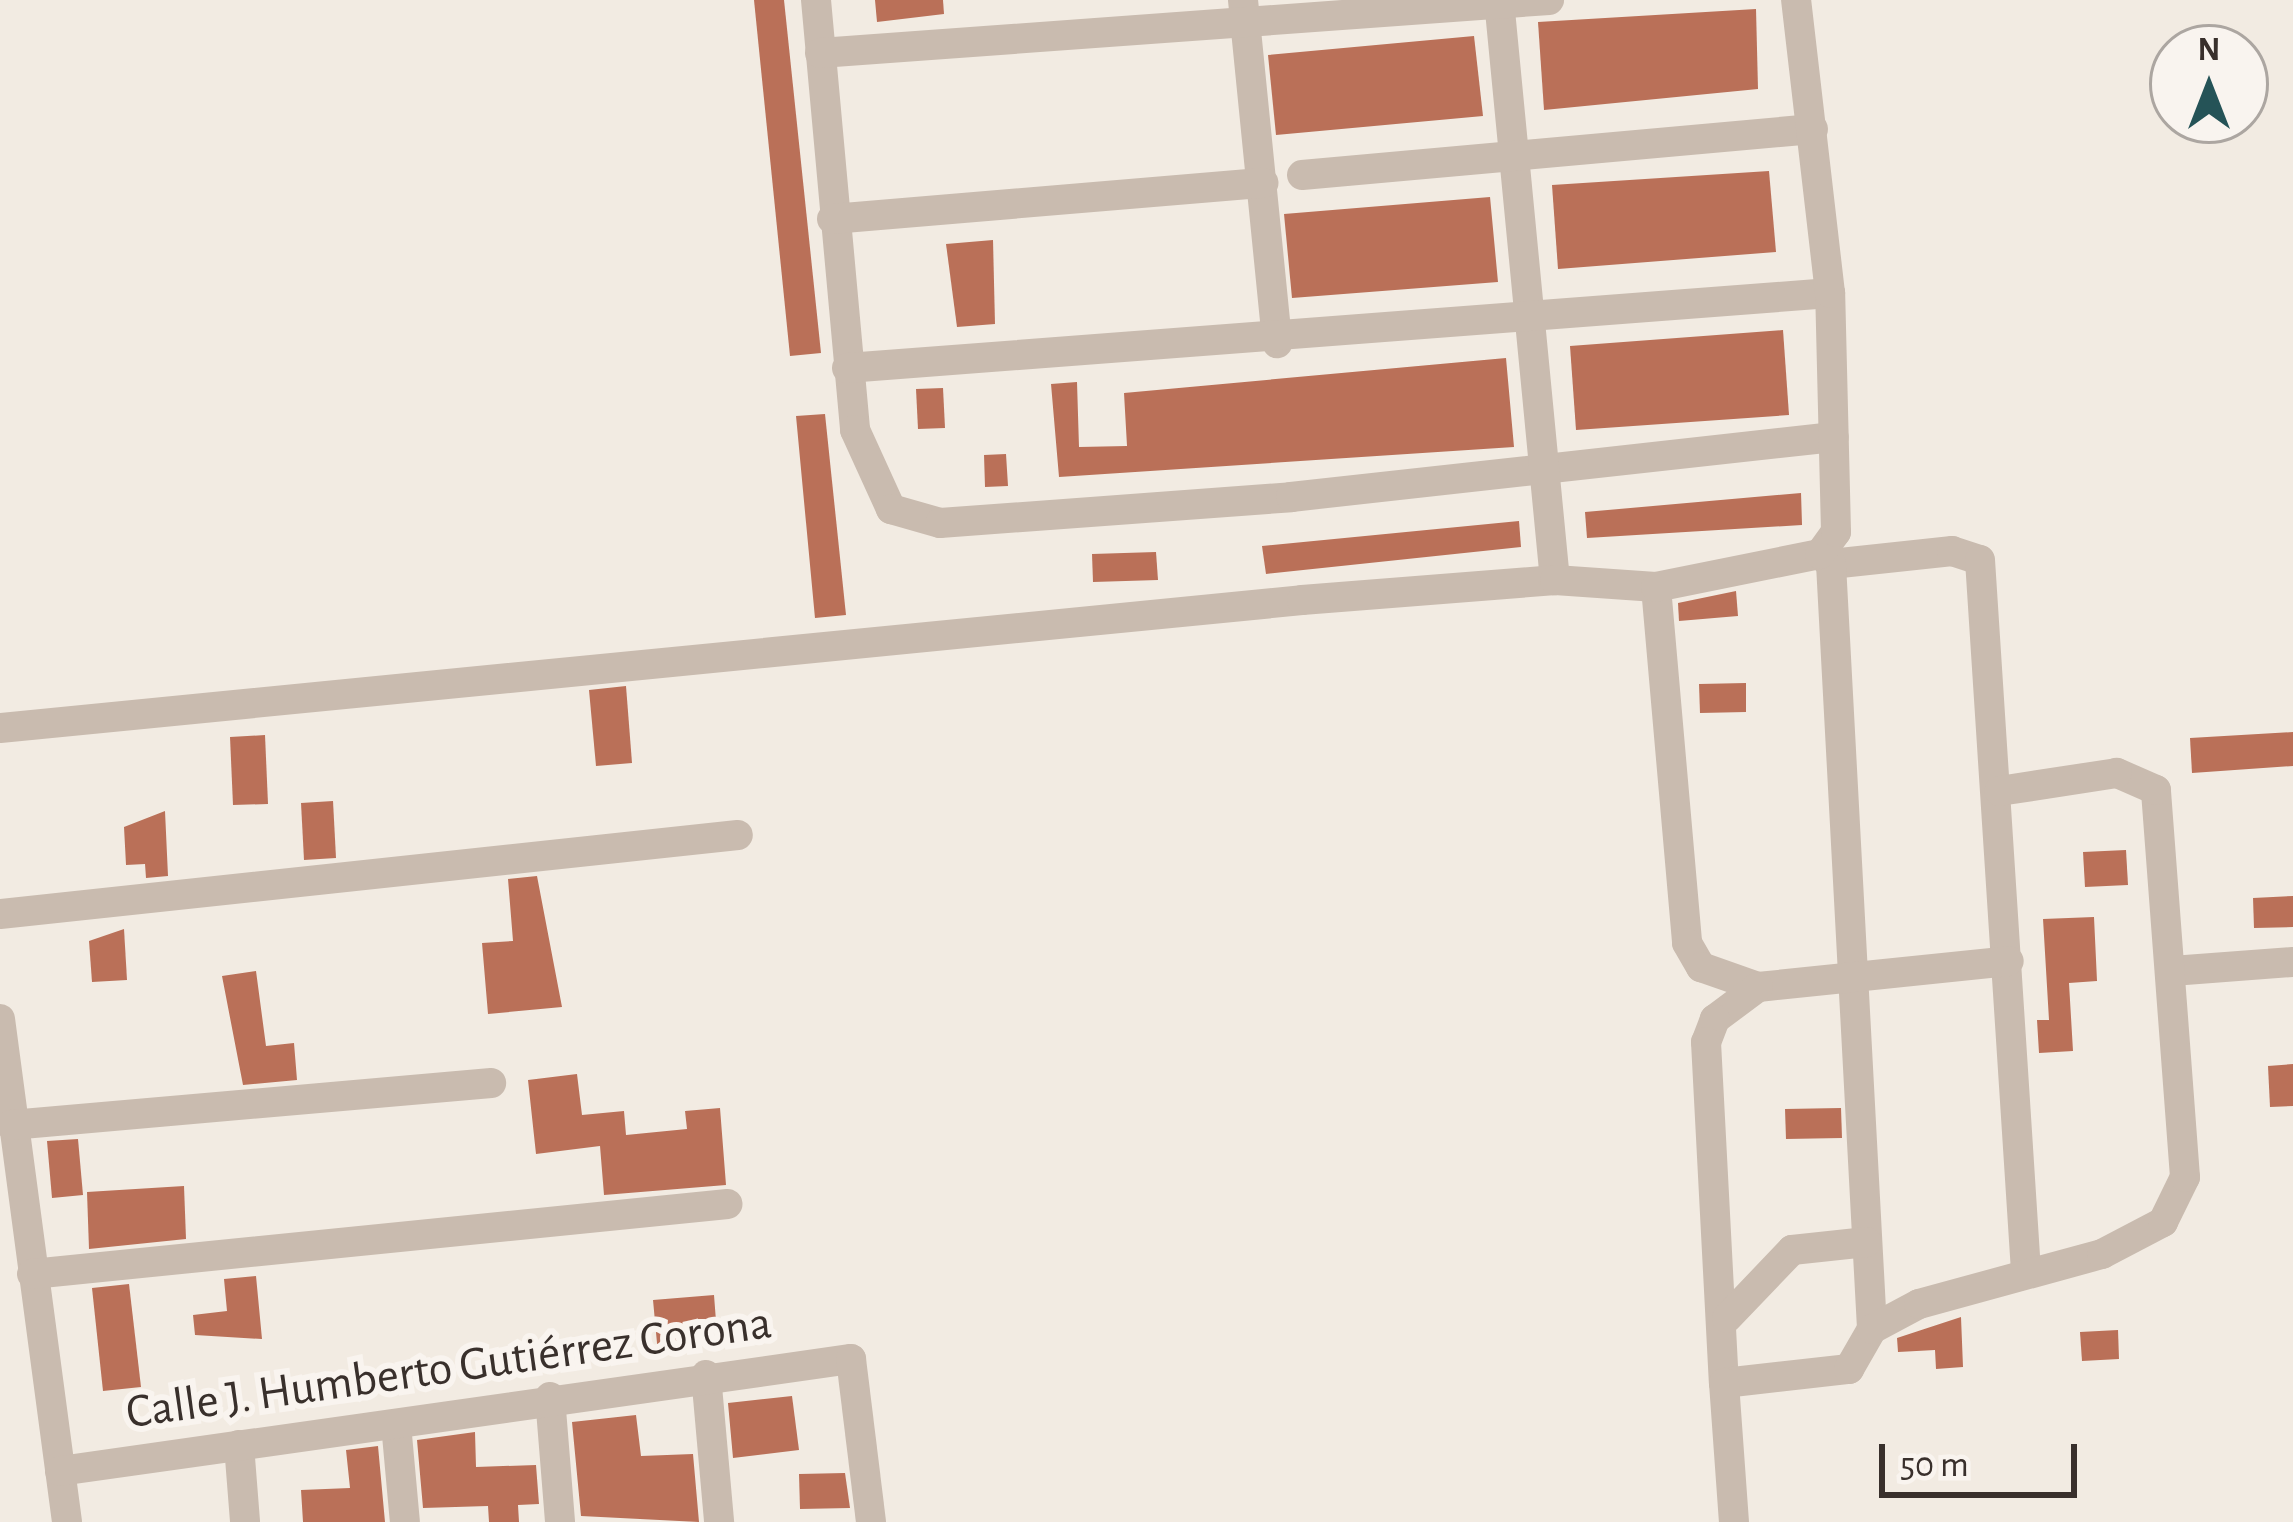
<!DOCTYPE html>
<html>
<head>
<meta charset="utf-8">
<style>
	body { margin:0 }
	#map { position:relative; width:2293px; height:1522px; overflow:hidden; background:#f2ebe2; font-family:"Alegreya Sans",sans-serif }
	div>[style] { position:absolute }
	.building>* { inset:0; background:#ba7058 }
	.minor>* { height:30px; margin:-15px; padding:0 15px; transform-origin:15px; border-radius:15px; background:#c9bbaf }
	span { translate:-50% -50%; white-space:nowrap; text-align:center; line-height:1.15; -webkit-text-stroke:12px #f9f4ef; paint-order:stroke }
	.street-label { font-size:48px; color:#39302c }
	.north { position:absolute; left:2149px; top:24px; width:120px; height:120px; box-sizing:border-box; background:#f9f4ef; border:3px solid #aca6a1; border-radius:50%; rotate:0deg; font-size:33px; font-weight:700; line-height:48px; text-align:center; color:#39302c }
	.north::after { content:''; display:block; margin:auto; width:42px; height:54px; background:#255357; clip-path:polygon(50% 0,100% 100%,50% 72%,0 100%) }
	.scale { position:absolute; left:1879px; top:1444px; width:198px; height:54px; box-sizing:border-box; border:6px solid #39302c; border-top:0; padding-left:15px; font-size:36px; line-height:42px; white-space:nowrap; color:#39302c; -webkit-text-stroke:9px #f9f4ef; paint-order:stroke }
</style>
</head>
<body>
<div id="map">
	<div class="building">
		<div style="clip-path:polygon(754px 0,784px 0,821px 353px,790px 356px)"></div>
		<div style="clip-path:polygon(875px 0,943px 0,944px 14px,877px 22px)"></div>
		<div style="clip-path:polygon(1756px 9px,1758px 89px,1544px 110px,1538px 22px)"></div>
		<div style="clip-path:polygon(1474px 36px,1483px 116px,1276px 135px,1268px 55px)"></div>
		<div style="clip-path:polygon(1769px 171px,1776px 252px,1558px 269px,1552px 185px)"></div>
		<div style="clip-path:polygon(1490px 197px,1498px 282px,1292px 298px,1284px 214px)"></div>
		<div style="clip-path:polygon(993px 240px,995px 324px,957px 327px,946px 244px)"></div>
		<div style="clip-path:polygon(1783px 330px,1789px 415px,1576px 430px,1570px 346px)"></div>
		<div style="clip-path:polygon(1506px 358px,1514px 447px,1059px 477px,1051px 384px,1077px 382px,1079px 447px,1127px 446px,1124px 393px)"></div>
		<div style="clip-path:polygon(943px 388px,945px 428px,918px 429px,916px 389px)"></div>
		<div style="clip-path:polygon(825px 414px,846px 615px,815px 618px,796px 416px)"></div>
		<div style="clip-path:polygon(1006px 454px,1008px 486px,985px 487px,984px 455px)"></div>
		<div style="clip-path:polygon(1801px 493px,1802px 525px,1587px 538px,1585px 512px)"></div>
		<div style="clip-path:polygon(1519px 521px,1521px 547px,1266px 574px,1262px 546px)"></div>
		<div style="clip-path:polygon(1156px 552px,1158px 580px,1093px 582px,1092px 554px)"></div>
		<div style="clip-path:polygon(1736px 591px,1738px 616px,1679px 621px,1678px 603px)"></div>
		<div style="clip-path:polygon(1746px 683px,1746px 712px,1700px 713px,1699px 684px)"></div>
		<div style="clip-path:polygon(626px 686px,632px 763px,596px 766px,589px 690px)"></div>
		<div style="clip-path:polygon(2293px 732px,2293px 766px,2192px 773px,2190px 738px)"></div>
		<div style="clip-path:polygon(265px 735px,268px 804px,233px 805px,230px 737px)"></div>
		<div style="clip-path:polygon(333px 801px,336px 858px,304px 860px,301px 803px)"></div>
		<div style="clip-path:polygon(165px 811px,168px 876px,146px 878px,145px 864px,126px 865px,124px 827px)"></div>
		<div style="clip-path:polygon(2126px 850px,2128px 885px,2085px 887px,2083px 852px)"></div>
		<div style="clip-path:polygon(537px 876px,562px 1007px,488px 1014px,482px 943px,513px 941px,508px 879px)"></div>
		<div style="clip-path:polygon(2293px 896px,2293px 927px,2254px 928px,2253px 898px)"></div>
		<div style="clip-path:polygon(2094px 917px,2097px 981px,2069px 983px,2073px 1051px,2039px 1053px,2037px 1020px,2049px 1020px,2043px 919px)"></div>
		<div style="clip-path:polygon(124px 929px,127px 980px,92px 982px,89px 941px)"></div>
		<div style="clip-path:polygon(256px 971px,266px 1046px,294px 1043px,297px 1080px,243px 1085px,222px 976px)"></div>
		<div style="clip-path:polygon(2293px 1064px,2293px 1106px,2270px 1107px,2268px 1066px)"></div>
		<div style="clip-path:polygon(577px 1074px,582px 1115px,624px 1111px,626px 1135px,687px 1129px,685px 1111px,720px 1108px,726px 1185px,604px 1195px,600px 1146px,536px 1154px,528px 1080px)"></div>
		<div style="clip-path:polygon(1841px 1108px,1842px 1138px,1786px 1139px,1785px 1109px)"></div>
		<div style="clip-path:polygon(78px 1139px,83px 1195px,52px 1198px,47px 1141px)"></div>
		<div style="clip-path:polygon(184px 1186px,186px 1239px,89px 1249px,87px 1192px)"></div>
		<div style="clip-path:polygon(256px 1276px,262px 1339px,195px 1335px,193px 1315px,227px 1311px,224px 1279px)"></div>
		<div style="clip-path:polygon(129px 1284px,141px 1387px,103px 1391px,92px 1288px)"></div>
		<div style="clip-path:polygon(714px 1295px,716px 1321px,692px 1323px,694px 1351px,658px 1354px,653px 1300px)"></div>
		<div style="clip-path:polygon(1961px 1317px,1963px 1367px,1936px 1369px,1935px 1350px,1898px 1352px,1897px 1338px)"></div>
		<div style="clip-path:polygon(2118px 1330px,2119px 1359px,2082px 1361px,2080px 1332px)"></div>
		<div style="clip-path:polygon(792px 1396px,799px 1450px,733px 1458px,728px 1403px)"></div>
		<div style="clip-path:polygon(636px 1415px,641px 1456px,693px 1454px,699px 1522px,581px 1516px,572px 1422px)"></div>
		<div style="clip-path:polygon(475px 1432px,476px 1467px,536px 1465px,539px 1504px,518px 1505px,519px 1522px,489px 1522px,488px 1506px,423px 1508px,417px 1440px)"></div>
		<div style="clip-path:polygon(378px 1446px,385px 1522px,303px 1522px,301px 1490px,350px 1488px,346px 1450px)"></div>
		<div style="clip-path:polygon(845px 1473px,850px 1508px,800px 1509px,799px 1474px)"></div>
	</div>
	<div class="minor">
		<div style="left:816px;top:0;width:432px;rotate:84.8deg"></div>
		<div style="left:855px;top:430px;width:87px;rotate:65.5deg"></div>
		<div style="left:891px;top:509px;width:51px;rotate:15.9deg"></div>
		<div style="left:940px;top:523px;width:352px;rotate:-4.2deg"></div>
		<div style="left:1291px;top:497px;width:546px;rotate:-6.31deg"></div>
		<div style="left:1243px;top:0;width:345px;rotate:84.3deg"></div>
		<div style="left:1499px;top:0;width:583px;rotate:84.49deg"></div>
		<div style="left:820px;top:53px;width:731px;rotate:-4.16deg"></div>
		<div style="left:1302px;top:175px;width:513px;rotate:-5.14deg"></div>
		<div style="left:832px;top:219px;width:433px;rotate:-4.8deg"></div>
		<div style="left:847px;top:368px;width:986px;rotate:-4.36deg"></div>
		<div style="left:1820px;top:554px;width:15px;rotate:42deg"></div>
		<div style="left:1831px;top:564px;width:122px;rotate:-6.1deg"></div>
		<div style="left:1952px;top:551px;width:29px;rotate:18deg"></div>
		<div style="left:1980px;top:560px;width:712px;rotate:86.3deg"></div>
		<div style="left:1831px;top:564px;width:766px;rotate:86.93deg"></div>
		<div style="left:1656px;top:587px;width:357px;rotate:85deg"></div>
		<div style="left:1687px;top:943px;width:28px;rotate:60deg"></div>
		<div style="left:1701px;top:967px;width:60px;rotate:19.3deg"></div>
		<div style="left:1758px;top:987px;width:252px;rotate:-5.9deg"></div>
		<div style="left:0;top:728px;width:1308px;rotate:-5.61deg"></div>
		<div style="left:1302px;top:600px;width:254px;rotate:-4.5deg"></div>
		<div style="left:1555px;top:580px;width:101px;rotate:4deg"></div>
		<div style="left:1656px;top:587px;width:167px;rotate:-11.4deg"></div>
		<div style="left:1820px;top:554px;width:27px;rotate:-54deg"></div>
		<div style="left:1836px;top:532px;width:239px;rotate:-91.4deg"></div>
		<div style="left:1830px;top:293px;width:295px;rotate:-96.6deg"></div>
		<div style="left:0;top:914px;width:742px;rotate:-6.11deg"></div>
		<div style="left:2172px;top:971px;width:121px;rotate:-4.3deg"></div>
		<div style="left:1758px;top:987px;width:54px;rotate:143.3deg"></div>
		<div style="left:1715px;top:1019px;width:25px;rotate:111deg"></div>
		<div style="left:1706px;top:1042px;width:341px;rotate:87deg"></div>
		<div style="left:1724px;top:1383px;width:126px;rotate:-6.4deg"></div>
		<div style="left:1849px;top:1369px;width:46px;rotate:-60.1deg"></div>
		<div style="left:1872px;top:1329px;width:53px;rotate:-28deg"></div>
		<div style="left:1919px;top:1304px;width:190px;rotate:-15.3deg"></div>
		<div style="left:2102px;top:1254px;width:69px;rotate:-27.7deg"></div>
		<div style="left:2163px;top:1222px;width:50px;rotate:-63.9deg"></div>
		<div style="left:2185px;top:1177px;width:388px;rotate:-94.3deg"></div>
		<div style="left:2156px;top:790px;width:43px;rotate:-156.4deg"></div>
		<div style="left:2117px;top:773px;width:119px;rotate:171.3deg"></div>
		<div style="left:0;top:1019px;width:507px;rotate:82.41deg"></div>
		<div style="left:11px;top:1125px;width:482px;rotate:-5deg"></div>
		<div style="left:32px;top:1274px;width:699px;rotate:-5.75deg"></div>
		<div style="left:1727px;top:1318px;width:94px;rotate:-46.3deg"></div>
		<div style="left:1792px;top:1250px;width:75px;rotate:-6.1deg"></div>
		<div style="left:706px;top:1375px;width:148px;rotate:84.9deg"></div>
		<div style="left:1724px;top:1383px;width:139px;rotate:85.9deg"></div>
		<div style="left:550px;top:1397px;width:125px;rotate:85.4deg"></div>
		<div style="left:396px;top:1424px;width:98px;rotate:84.8deg"></div>
		<div style="left:239px;top:1445px;width:77px;rotate:85.5deg"></div>
		<div style="left:60px;top:1471px;width:799px;rotate:-8.06deg"></div>
		<div style="left:851px;top:1359px;width:164px;rotate:83deg"></div>
	</div>
	<div class="street-label">
		<span style="left:449px;top:1369px;rotate:-8deg">Calle J. Humberto Gutiérrez Corona</span>
	</div>
	<div class="north">N</div>
	<div class="scale">50 m</div>
</div>
</body>
</html>
